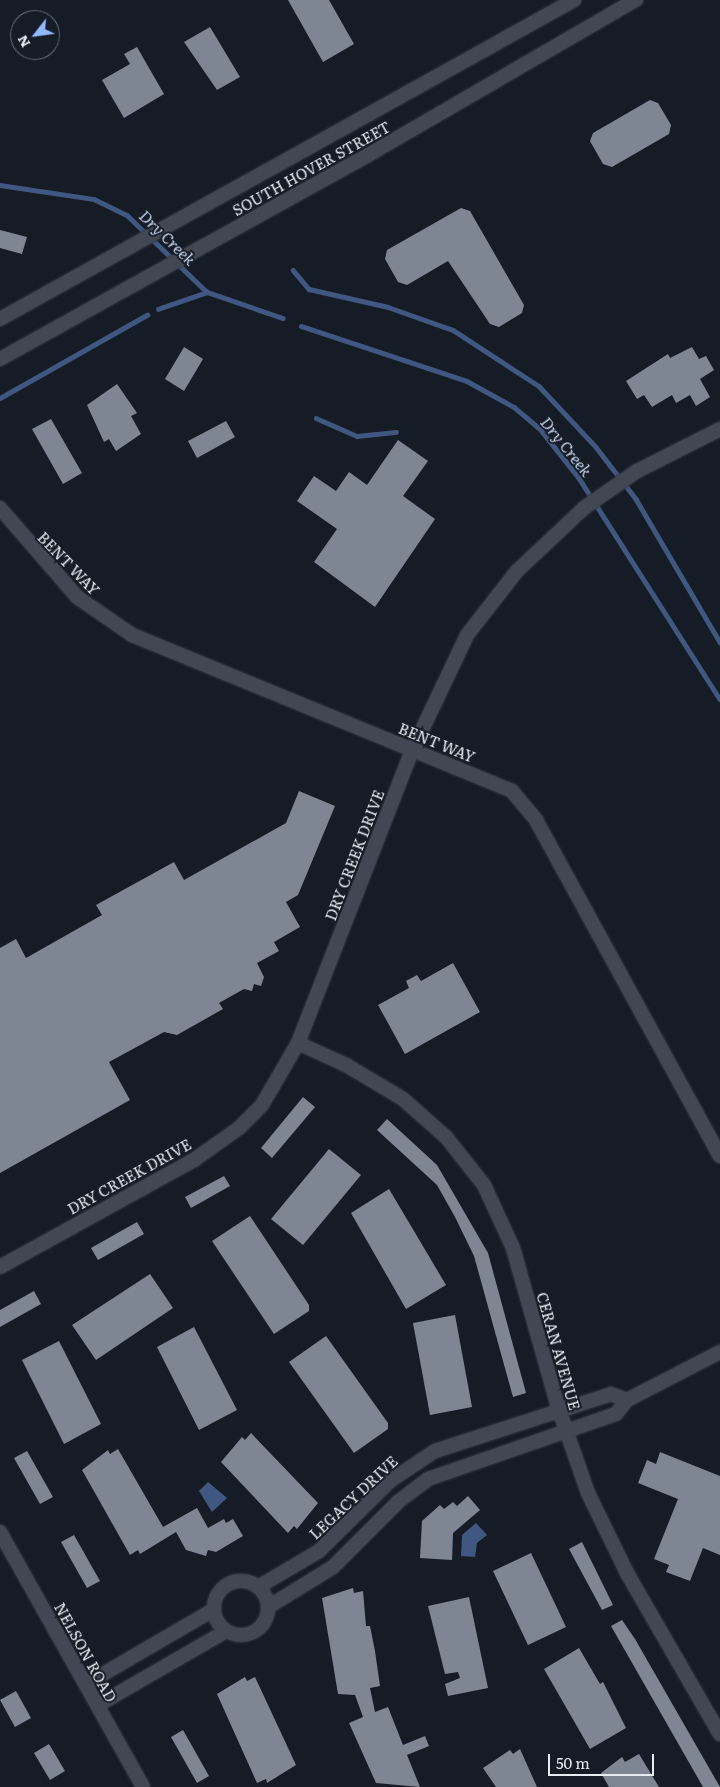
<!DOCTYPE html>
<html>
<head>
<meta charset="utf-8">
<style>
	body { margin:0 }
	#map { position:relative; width:720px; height:1787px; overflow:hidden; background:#161c26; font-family:Literata,serif }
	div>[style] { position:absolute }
	.water>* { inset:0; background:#405781 }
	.stream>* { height:4.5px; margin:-2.25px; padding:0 2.25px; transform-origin:2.25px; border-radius:2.25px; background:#405781 }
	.building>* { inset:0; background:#7e8693 }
	.roads { filter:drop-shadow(0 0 1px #353941) drop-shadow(0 0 1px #353941) }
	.minor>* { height:14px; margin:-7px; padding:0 7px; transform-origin:7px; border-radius:7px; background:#414854 }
	.minor>.ring { margin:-7px; padding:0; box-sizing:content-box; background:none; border:14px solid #414854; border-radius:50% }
	.secondary>* { height:14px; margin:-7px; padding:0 7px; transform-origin:7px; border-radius:7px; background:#414854 }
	span { translate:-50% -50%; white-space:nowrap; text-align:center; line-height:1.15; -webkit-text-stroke:4px #161c26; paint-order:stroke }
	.street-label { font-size:15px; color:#e7ecf3 }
	.water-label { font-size:16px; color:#c9d9f4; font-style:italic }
	.north { position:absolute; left:10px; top:10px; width:50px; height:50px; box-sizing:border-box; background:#161c26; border:1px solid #6a6f78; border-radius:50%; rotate:240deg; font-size:14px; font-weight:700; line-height:20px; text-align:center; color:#e7ecf3 }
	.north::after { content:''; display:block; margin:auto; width:18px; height:22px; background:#91b8fd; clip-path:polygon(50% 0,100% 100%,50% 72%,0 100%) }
	.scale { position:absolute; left:548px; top:1754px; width:106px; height:22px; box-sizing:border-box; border:2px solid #e7ecf3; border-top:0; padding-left:6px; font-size:15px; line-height:18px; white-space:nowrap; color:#e7ecf3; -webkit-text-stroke:4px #161c26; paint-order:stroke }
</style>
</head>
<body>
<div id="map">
	<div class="water">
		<div style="clip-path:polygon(208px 1482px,227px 1498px,212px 1512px,199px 1491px)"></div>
		<div style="clip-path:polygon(476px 1523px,487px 1535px,477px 1543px,475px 1557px,461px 1556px,462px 1535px)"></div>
	</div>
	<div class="stream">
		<div style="left:0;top:185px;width:95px;rotate:8.5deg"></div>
		<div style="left:94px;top:199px;width:37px;rotate:26deg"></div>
		<div style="left:127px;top:215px;width:111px;rotate:43.9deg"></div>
		<div style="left:207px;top:292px;width:80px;rotate:18.9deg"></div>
		<div style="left:293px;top:270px;width:25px;rotate:50deg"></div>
		<div style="left:309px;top:289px;width:81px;rotate:12.8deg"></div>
		<div style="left:388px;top:307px;width:69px;rotate:19.5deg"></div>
		<div style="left:453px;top:330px;width:103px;rotate:33.1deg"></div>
		<div style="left:539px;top:386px;width:83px;rotate:46.9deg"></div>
		<div style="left:596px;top:447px;width:66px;rotate:52.4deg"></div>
		<div style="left:636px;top:499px;width:166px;rotate:59.6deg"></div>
		<div style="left:158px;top:309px;width:52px;rotate:-19.1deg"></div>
		<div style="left:301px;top:326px;width:175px;rotate:18.3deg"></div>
		<div style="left:467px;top:381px;width:54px;rotate:29deg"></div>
		<div style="left:514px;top:407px;width:35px;rotate:40deg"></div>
		<div style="left:541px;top:430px;width:61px;rotate:51.6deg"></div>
		<div style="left:579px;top:478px;width:262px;rotate:57.5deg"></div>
		<div style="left:0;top:398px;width:169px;rotate:-29.5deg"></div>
		<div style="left:316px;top:418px;width:45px;rotate:23.7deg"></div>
		<div style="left:357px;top:436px;width:39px;rotate:-6deg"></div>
	</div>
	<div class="building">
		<div style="clip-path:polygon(288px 0,329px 0,354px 44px,323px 62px)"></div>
		<div style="clip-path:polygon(210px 27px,240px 77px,217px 90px,184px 42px)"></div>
		<div style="clip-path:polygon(137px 47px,164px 94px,124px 118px,102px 80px,130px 64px,124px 54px)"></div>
		<div style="clip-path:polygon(650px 100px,658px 103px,671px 125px,669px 134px,612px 167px,603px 164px,590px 141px,593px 133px)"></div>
		<div style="clip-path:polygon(461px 208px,470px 211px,524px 305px,522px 313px,499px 327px,490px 324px,448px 261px,407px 285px,398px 282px,385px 259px,387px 250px)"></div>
		<div style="clip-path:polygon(0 230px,27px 237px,22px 254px,0 248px)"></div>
		<div style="clip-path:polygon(184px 347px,203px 359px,184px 391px,165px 379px)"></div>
		<div style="clip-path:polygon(692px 347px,699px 359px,706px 356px,714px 370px,700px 379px,710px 397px,696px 406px,690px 395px,676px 403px,672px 395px,652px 407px,644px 395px,637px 399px,626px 381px,668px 354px,670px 358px)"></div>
		<div style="clip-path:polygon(117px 384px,137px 413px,131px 416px,141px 434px,116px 451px,109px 439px,104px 442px,87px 405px)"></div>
		<div style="clip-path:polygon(51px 419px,82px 473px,63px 484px,32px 429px)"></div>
		<div style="clip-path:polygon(226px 421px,235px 437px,197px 458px,188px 441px)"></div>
		<div style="clip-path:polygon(398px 440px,428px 461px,403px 496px,435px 519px,375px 607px,314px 562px,337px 529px,297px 501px,314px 476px,336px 491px,349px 472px,367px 485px)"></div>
		<div style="clip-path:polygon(299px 791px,335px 806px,298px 895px,286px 902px,300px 927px,274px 942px,279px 951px,257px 963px,264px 977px,261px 986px,254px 984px,252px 991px,244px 989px,219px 1003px,223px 1009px,177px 1035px,164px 1032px,109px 1062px,130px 1100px,0 1173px,0 948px,16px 939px,26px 958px,102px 915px,96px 905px,174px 862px,184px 880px,286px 823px)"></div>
		<div style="clip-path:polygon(453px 963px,480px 1012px,405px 1054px,378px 1005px,409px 988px,406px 981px,417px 975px,421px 981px)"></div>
		<div style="clip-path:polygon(303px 1097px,315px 1107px,272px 1158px,261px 1148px)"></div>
		<div style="clip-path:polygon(387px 1119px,437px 1165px,488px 1253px,526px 1393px,513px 1397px,474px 1256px,455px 1217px,437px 1185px,377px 1130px)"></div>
		<div style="clip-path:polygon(329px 1149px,361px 1175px,303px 1245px,271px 1219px)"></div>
		<div style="clip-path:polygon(224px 1176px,230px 1186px,191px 1208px,185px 1197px)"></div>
		<div style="clip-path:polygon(389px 1189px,446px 1285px,406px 1309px,351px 1213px)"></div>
		<div style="clip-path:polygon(250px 1216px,309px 1305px,309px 1311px,274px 1334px,212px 1241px)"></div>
		<div style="clip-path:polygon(137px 1222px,144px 1234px,98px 1260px,91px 1248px)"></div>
		<div style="clip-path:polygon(150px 1274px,173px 1308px,96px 1360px,72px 1325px)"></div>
		<div style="clip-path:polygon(34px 1291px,41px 1304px,0 1327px,0 1310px)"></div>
		<div style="clip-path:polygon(455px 1315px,472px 1407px,430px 1415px,413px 1323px)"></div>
		<div style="clip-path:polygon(194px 1327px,237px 1410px,199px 1430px,157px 1347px)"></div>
		<div style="clip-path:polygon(326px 1336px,388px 1423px,388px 1429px,354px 1453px,289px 1362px)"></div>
		<div style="clip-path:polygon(59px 1341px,101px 1424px,64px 1444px,22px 1360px)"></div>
		<div style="clip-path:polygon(251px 1433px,318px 1503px,297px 1529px,294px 1526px,288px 1533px,221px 1462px,242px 1437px,245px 1440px)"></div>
		<div style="clip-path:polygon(118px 1449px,163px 1527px,197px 1508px,208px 1528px,224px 1519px,226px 1523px,233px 1519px,243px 1536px,216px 1552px,208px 1550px,206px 1556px,186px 1550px,176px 1532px,140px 1554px,138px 1550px,130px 1555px,82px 1470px,108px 1450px,110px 1454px)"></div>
		<div style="clip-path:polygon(27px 1451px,53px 1497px,40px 1504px,14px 1458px)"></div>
		<div style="clip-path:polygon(660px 1452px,720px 1476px,720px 1555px,703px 1548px,690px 1581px,666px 1572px,669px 1565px,654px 1559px,678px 1499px,638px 1483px,647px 1460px,656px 1464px)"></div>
		<div style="clip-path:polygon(468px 1496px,480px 1510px,453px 1533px,452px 1560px,420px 1558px,422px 1521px,440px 1505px,444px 1509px,453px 1502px,457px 1506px)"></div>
		<div style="clip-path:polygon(74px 1535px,100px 1581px,87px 1588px,61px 1542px)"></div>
		<div style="clip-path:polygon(582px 1542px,613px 1605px,602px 1610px,569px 1549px)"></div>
		<div style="clip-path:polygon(531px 1553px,566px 1627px,528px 1645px,493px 1571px)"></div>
		<div style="clip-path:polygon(353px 1588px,354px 1593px,363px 1591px,366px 1626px,370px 1626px,375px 1651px,380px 1686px,370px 1688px,375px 1712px,388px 1707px,403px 1745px,425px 1736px,429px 1746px,407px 1755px,420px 1787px,376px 1783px,349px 1723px,363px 1717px,355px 1695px,338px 1694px,322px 1598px)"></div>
		<div style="clip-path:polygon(469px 1597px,488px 1688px,448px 1696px,445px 1684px,460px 1678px,458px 1672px,445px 1674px,428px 1606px)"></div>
		<div style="clip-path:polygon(622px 1620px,635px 1639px,720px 1787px,703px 1787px,611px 1626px)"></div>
		<div style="clip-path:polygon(579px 1648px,600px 1684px,603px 1682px,626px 1728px,590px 1749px,544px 1669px)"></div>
		<div style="clip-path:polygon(245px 1677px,247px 1681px,255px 1677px,296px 1765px,267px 1783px,266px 1779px,257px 1783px,217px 1694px)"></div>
		<div style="clip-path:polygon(16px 1691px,31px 1718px,15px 1727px,0 1700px)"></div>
		<div style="clip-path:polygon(183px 1730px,209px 1776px,197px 1783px,171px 1737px)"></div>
		<div style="clip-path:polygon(49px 1744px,65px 1771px,50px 1780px,34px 1753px)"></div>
		<div style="clip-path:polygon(520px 1749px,537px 1787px,496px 1787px,483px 1768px,510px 1750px,513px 1754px)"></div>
		<div style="clip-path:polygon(639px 1754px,659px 1787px,609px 1787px,601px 1773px,622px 1757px,625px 1762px)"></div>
	</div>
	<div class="roads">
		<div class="minor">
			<div style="left:0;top:508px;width:118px;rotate:49.1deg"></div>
			<div style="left:77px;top:597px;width:67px;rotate:34.6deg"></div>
			<div style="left:132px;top:635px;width:411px;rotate:22.3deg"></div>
			<div style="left:512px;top:791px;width:38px;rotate:50deg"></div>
			<div style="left:536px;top:820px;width:383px;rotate:61.3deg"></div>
			<div style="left:298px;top:1043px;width:53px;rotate:24.6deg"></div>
			<div style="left:346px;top:1065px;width:66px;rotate:30.8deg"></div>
			<div style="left:403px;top:1099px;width:57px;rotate:41.5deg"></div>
			<div style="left:446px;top:1137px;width:61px;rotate:51.6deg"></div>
			<div style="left:484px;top:1185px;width:69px;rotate:65.3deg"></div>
			<div style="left:513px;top:1248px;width:162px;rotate:74.2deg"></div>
			<div style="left:557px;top:1404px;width:94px;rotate:70.8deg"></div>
			<div style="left:588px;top:1493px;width:89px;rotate:64deg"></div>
			<div style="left:627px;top:1573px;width:186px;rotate:60deg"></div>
			<div style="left:0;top:1267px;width:222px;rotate:-28.9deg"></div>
			<div style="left:194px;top:1160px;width:55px;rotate:-35.4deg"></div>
			<div style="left:239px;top:1128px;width:33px;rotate:-45deg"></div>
			<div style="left:262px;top:1105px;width:72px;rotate:-59.9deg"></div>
			<div style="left:298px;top:1043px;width:313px;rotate:-68.7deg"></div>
			<div style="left:412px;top:751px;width:128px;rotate:-64.6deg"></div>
			<div style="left:467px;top:635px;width:81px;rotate:-52deg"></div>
			<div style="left:517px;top:571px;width:92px;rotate:-43.2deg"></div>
			<div style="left:584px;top:508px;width:65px;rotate:-34.9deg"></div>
			<div style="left:637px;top:471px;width:93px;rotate:-26.8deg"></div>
			<div class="ring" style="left:214px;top:1581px;width:40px;height:40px"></div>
			<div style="left:258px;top:1587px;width:71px;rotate:-30.5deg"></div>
			<div style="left:319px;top:1551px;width:100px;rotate:-44.6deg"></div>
			<div style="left:390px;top:1481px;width:54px;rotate:-33.7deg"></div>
			<div style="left:435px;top:1451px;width:185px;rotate:-17.9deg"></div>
			<div style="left:611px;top:1394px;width:17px;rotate:21deg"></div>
			<div style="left:268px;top:1607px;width:76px;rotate:-31.6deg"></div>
			<div style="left:333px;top:1567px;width:93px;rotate:-45deg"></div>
			<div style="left:399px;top:1501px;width:36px;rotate:-37deg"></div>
			<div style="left:428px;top:1479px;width:199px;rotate:-19.1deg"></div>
			<div style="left:616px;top:1414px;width:18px;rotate:-52deg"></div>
			<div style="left:627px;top:1400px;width:105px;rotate:-27.3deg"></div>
			<div style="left:86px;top:1684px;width:147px;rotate:-30.2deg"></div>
			<div style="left:98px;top:1705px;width:148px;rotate:-30deg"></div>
		</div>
		<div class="secondary">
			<div style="left:0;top:319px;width:657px;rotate:-29.06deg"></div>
			<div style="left:0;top:359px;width:429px;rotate:-29deg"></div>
			<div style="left:375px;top:151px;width:302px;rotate:-30.1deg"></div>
			<div style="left:0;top:1532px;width:292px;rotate:60.7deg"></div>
		</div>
	</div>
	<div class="street-label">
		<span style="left:311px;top:168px;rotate:-29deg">SOUTH HOVER STREET</span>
		<span style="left:69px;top:563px;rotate:46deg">BENT WAY</span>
		<span style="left:437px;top:742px;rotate:22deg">BENT WAY</span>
		<span style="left:354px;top:855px;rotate:-69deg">DRY CREEK DRIVE</span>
		<span style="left:129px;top:1176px;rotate:-29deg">DRY CREEK DRIVE</span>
		<span style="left:559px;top:1351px;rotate:74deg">CERAN AVENUE</span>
		<span style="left:353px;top:1497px;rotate:-43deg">LEGACY DRIVE</span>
		<span style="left:86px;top:1652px;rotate:61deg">NELSON ROAD</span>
	</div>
	<div class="water-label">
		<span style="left:168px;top:237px;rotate:44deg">Dry Creek</span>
		<span style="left:567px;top:446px;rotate:51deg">Dry Creek</span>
	</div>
	<div class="north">N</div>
	<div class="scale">50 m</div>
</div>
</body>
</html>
